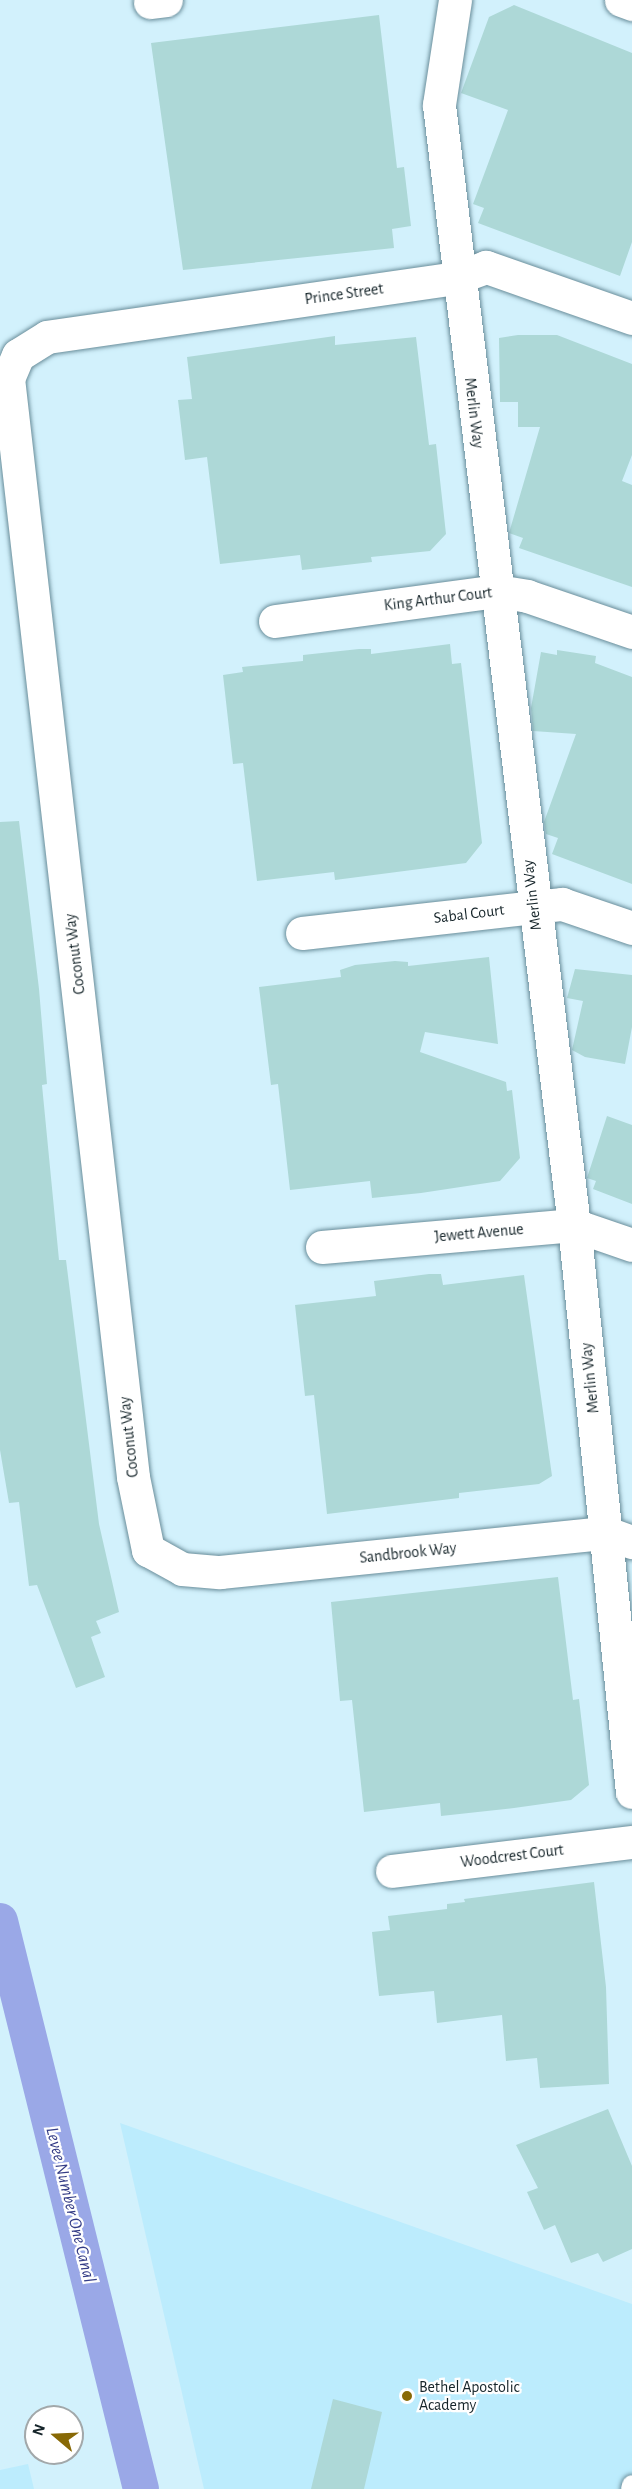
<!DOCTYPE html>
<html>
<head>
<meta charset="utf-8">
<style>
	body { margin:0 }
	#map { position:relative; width:632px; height:2489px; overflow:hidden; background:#d2f1fc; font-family:"Alegreya Sans",sans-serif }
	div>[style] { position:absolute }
	.built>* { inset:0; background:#bcecfd }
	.canal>* { height:36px; margin:-18px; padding:0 18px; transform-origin:18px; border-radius:18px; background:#9aa8e7 }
	.building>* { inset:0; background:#add8d7 }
	.roads { filter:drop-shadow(0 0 2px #698d9a) drop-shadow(0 0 2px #698d9a) }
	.lane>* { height:21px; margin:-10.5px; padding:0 10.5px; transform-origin:10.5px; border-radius:10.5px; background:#fff }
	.street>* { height:33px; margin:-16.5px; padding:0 16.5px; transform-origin:16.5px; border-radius:16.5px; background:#fff }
	.secondary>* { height:33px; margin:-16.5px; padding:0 16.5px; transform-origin:16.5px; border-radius:16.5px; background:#fff }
	.dots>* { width:16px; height:16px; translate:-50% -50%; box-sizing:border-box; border:3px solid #fff; border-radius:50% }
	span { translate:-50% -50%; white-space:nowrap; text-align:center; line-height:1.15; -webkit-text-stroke:4.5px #fff; paint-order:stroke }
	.street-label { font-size:16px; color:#16252a }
	.poi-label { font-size:16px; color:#16252a }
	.left { translate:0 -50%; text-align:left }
	.water-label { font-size:18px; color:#343c86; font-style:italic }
	.north { position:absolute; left:24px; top:2405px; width:60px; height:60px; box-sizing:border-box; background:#fff; border:2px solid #a2a8aa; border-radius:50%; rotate:289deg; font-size:16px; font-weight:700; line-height:24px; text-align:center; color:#16252a }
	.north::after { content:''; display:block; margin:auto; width:21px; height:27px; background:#886906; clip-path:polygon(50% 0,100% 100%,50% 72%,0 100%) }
</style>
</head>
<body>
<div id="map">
	<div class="built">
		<div style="clip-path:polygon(120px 2123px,632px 2304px,632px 2489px,204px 2489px)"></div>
		<div style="clip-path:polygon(28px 2464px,34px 2489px,0 2489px,0 2470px)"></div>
	</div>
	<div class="canal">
		<div style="left:0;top:1921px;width:585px;rotate:76.06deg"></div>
	</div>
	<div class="building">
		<div style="clip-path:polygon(514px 5px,632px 53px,632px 242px,620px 276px,478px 223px,484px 208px,473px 204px,508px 110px,461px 93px,489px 17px)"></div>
		<div style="clip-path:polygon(379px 15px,397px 168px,404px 167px,411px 226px,392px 229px,394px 248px,183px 270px,151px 43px)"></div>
		<div style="clip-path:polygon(518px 335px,557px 335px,632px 364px,632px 455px,622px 481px,632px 485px,632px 587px,519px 548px,523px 538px,509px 533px,540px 427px,518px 427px,518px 402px,500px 402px,499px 338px)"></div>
		<div style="clip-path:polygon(335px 336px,335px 345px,416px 337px,429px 445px,436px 444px,446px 534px,430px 551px,371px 557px,372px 562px,302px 570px,300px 555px,220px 564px,207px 457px,185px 460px,178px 400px,192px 399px,187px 357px)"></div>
		<div style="clip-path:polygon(450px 644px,452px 664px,461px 663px,482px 843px,466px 863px,335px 880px,334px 872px,257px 881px,243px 763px,233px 764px,223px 675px,243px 672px,242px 667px,303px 661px,303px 655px,359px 649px,371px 649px,371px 654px)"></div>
		<div style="clip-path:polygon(557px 650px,596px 656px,595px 663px,632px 677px,632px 884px,552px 854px,558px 838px,546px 834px,544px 822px,576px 734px,533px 731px,531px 708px,541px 652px,557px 655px)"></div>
		<div style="clip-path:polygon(19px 821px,39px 989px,47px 1084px,42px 1085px,59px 1260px,66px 1260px,99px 1524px,119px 1612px,96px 1621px,101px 1633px,91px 1637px,105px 1677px,76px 1688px,37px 1585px,29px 1586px,19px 1502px,9px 1503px,0 1450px,0 822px)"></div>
		<div style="clip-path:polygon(489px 957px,498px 1044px,425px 1032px,420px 1052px,506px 1082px,507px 1091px,512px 1090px,520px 1158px,500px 1181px,421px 1193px,372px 1198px,370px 1181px,290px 1190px,278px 1084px,271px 1085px,259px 987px,341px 977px,340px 970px,355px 965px,395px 961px,408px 962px,408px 966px)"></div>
		<div style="clip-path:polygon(575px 969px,632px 975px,632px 1027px,625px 1064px,585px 1057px,572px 1050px,583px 1001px,567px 998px)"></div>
		<div style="clip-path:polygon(607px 1116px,632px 1125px,632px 1204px,593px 1189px,596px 1181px,587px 1178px)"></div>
		<div style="clip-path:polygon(429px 1274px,441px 1274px,443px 1285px,524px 1275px,552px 1476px,539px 1484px,459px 1493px,459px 1498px,327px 1514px,314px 1395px,305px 1396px,295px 1305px,376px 1296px,374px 1281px)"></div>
		<div style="clip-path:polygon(558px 1577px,573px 1700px,579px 1699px,589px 1785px,571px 1800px,514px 1808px,441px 1816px,440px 1803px,364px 1812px,352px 1700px,340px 1701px,331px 1602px)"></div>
		<div style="clip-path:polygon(594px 1882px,606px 1987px,609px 2084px,540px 2088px,537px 2058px,506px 2061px,502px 2015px,437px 2023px,434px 1991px,379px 1996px,372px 1932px,390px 1930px,388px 1916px,447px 1909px,447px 1904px,465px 1902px,464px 1899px)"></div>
		<div style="clip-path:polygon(608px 2109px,632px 2166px,632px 2249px,603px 2262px,598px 2253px,571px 2263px,555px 2225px,544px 2230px,527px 2192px,538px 2188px,516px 2145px)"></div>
		<div style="clip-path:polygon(333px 2399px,382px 2412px,364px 2489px,311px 2489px)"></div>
	</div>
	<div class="roads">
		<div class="lane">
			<div style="left:631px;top:2489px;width:4px;rotate:-76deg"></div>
		</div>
		<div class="street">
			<div style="left:455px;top:0;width:106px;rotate:98.7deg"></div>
			<div style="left:439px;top:105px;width:1128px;rotate:83.13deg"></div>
			<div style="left:574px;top:1225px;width:570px;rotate:84.16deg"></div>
			<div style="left:621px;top:0;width:12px;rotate:20deg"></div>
			<div style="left:150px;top:2px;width:16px;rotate:-7deg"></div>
			<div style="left:632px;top:318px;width:155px;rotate:-160.7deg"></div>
			<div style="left:486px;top:267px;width:32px;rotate:160deg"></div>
			<div style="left:456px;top:278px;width:413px;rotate:171.8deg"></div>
			<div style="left:47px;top:337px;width:34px;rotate:148deg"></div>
			<div style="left:18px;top:355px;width:25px;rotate:113deg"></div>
			<div style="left:8px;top:378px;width:1106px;rotate:83.51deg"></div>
			<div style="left:133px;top:1477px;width:75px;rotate:78.4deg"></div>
			<div style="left:148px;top:1550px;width:39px;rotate:29deg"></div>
			<div style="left:182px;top:1569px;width:38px;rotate:5deg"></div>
			<div style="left:220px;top:1572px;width:389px;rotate:-5.8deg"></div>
			<div style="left:607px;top:1533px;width:27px;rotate:20deg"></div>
			<div style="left:275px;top:621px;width:224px;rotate:-7.7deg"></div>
			<div style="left:497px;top:591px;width:30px;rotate:9deg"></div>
			<div style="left:527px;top:596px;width:111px;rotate:18.9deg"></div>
			<div style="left:302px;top:933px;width:262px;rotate:-6.4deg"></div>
			<div style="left:562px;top:904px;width:74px;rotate:18.9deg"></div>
			<div style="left:392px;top:1871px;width:242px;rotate:-6.9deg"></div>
		</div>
		<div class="secondary">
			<div style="left:322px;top:1247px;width:253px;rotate:-5deg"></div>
			<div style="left:574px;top:1225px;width:61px;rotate:19deg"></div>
		</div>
	</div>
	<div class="dots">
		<div style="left:407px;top:2396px;background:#886906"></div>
	</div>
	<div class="street-label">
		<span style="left:344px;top:294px;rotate:-8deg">Prince Street</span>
		<span style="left:474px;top:413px;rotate:83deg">Merlin Way</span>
		<span style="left:438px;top:599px;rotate:-7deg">King Arthur Court</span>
		<span style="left:532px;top:895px;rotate:-97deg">Merlin Way</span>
		<span style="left:469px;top:914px;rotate:-7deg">Sabal Court</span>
		<span style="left:75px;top:954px;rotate:-97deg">Coconut Way</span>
		<span style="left:479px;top:1233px;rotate:-5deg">Jewett Avenue</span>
		<span style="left:590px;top:1378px;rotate:-96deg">Merlin Way</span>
		<span style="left:129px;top:1437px;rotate:-96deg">Coconut Way</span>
		<span style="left:408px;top:1553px;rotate:-6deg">Sandbrook Way</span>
		<span style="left:512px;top:1856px;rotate:-7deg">Woodcrest Court</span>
	</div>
	<div class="poi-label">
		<span class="left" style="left:419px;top:2396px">Bethel Apostolic<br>Academy</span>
	</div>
	<div class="water-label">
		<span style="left:70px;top:2205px;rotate:76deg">Levee Number One Canal</span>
	</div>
	<div class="north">N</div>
</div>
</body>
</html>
